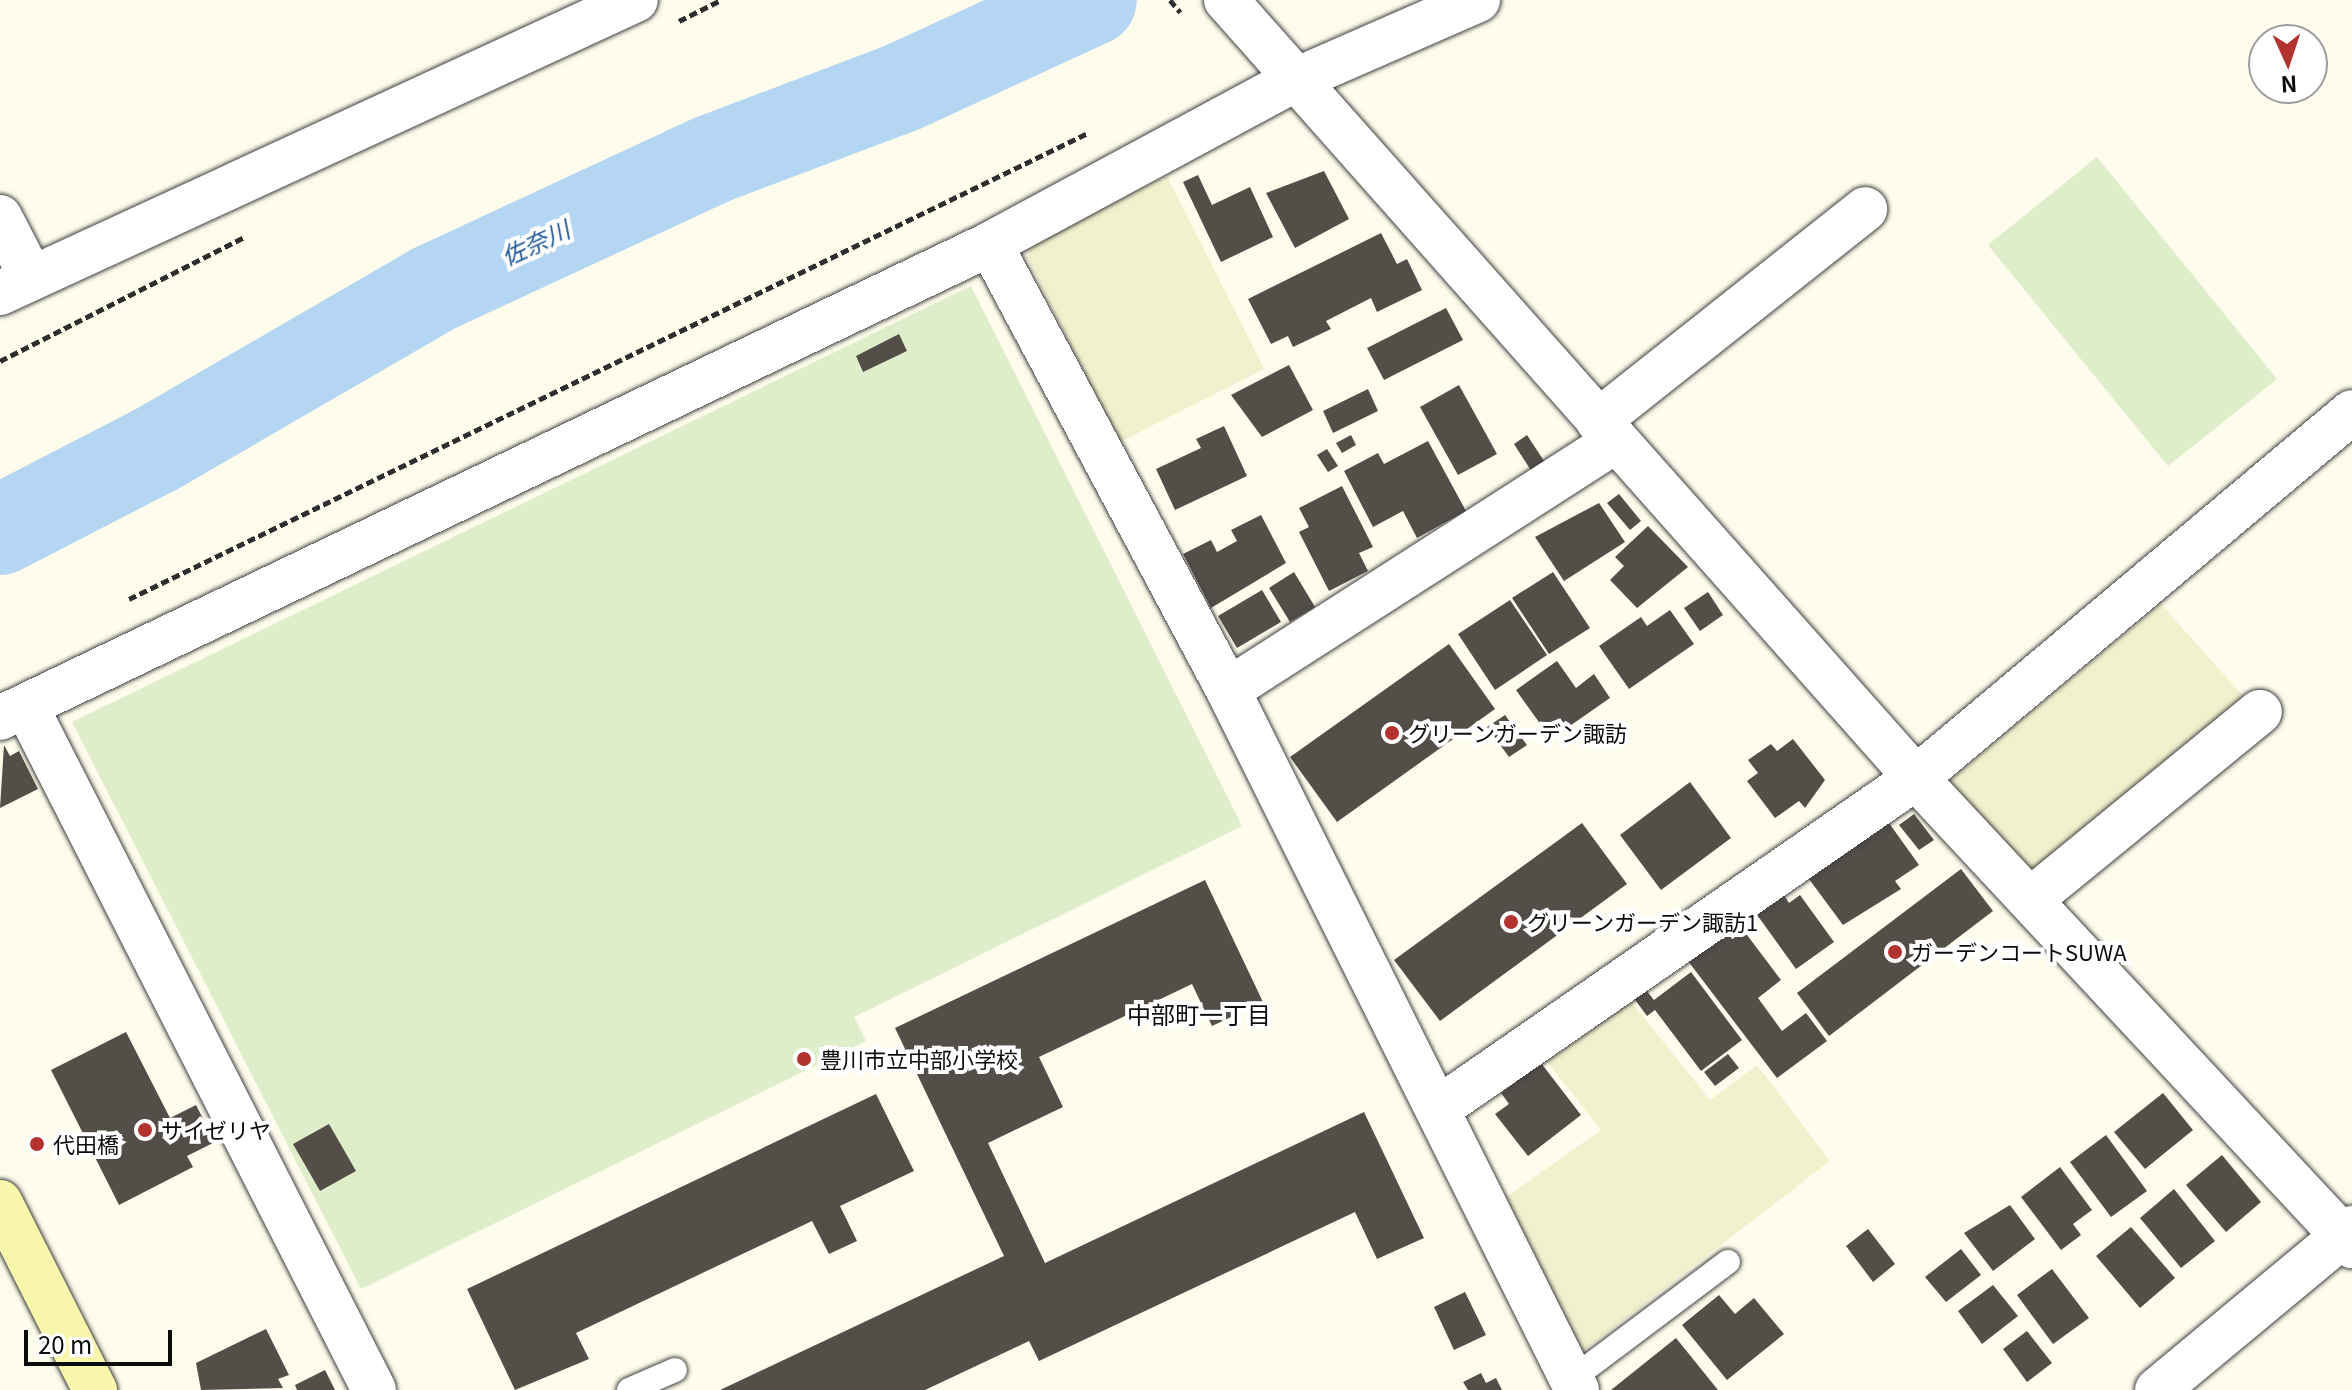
<!DOCTYPE html>
<html>
<head>
<meta charset="utf-8">
<style>
	body { margin:0 }
	#map { position:relative; width:2352px; height:1390px; overflow:hidden; background:#fefcec; font-family:Georgia,"Noto Sans JP",serif }
	div>[style] { position:absolute }
	.farmland>* { inset:0; background:#f2f1ce }
	.pitch>* { inset:0; background:#deedca }
	.river>* { height:90px; margin:-45px; padding:0 45px; transform-origin:45px; border-radius:45px; background:#b4d6f2 }
	.building>* { inset:0; background:#544e49 }
	.path>* { height:5px; margin-top:-2.5px; transform-origin:0; background:repeating-linear-gradient(90deg,#2e2e2e 0 8px,transparent 0 12px) }
	.roads { filter:drop-shadow(0 0 2px #3f3f3f) drop-shadow(0 0 2px #3f3f3f) }
	.service>* { height:24px; margin:-12px; padding:0 12px; transform-origin:12px; border-radius:12px; background:#fff }
	.minor>* { height:44px; margin:-22px; padding:0 22px; transform-origin:22px; border-radius:22px; background:#fff }
	.tertiary>* { height:44px; margin:-22px; padding:0 22px; transform-origin:22px; border-radius:22px; background:#fff }
	.secondary>* { height:44px; margin:-22px; padding:0 22px; transform-origin:22px; border-radius:22px; background:#f9f7ab }
	.dots>* { width:22px; height:22px; translate:-50% -50%; box-sizing:border-box; border:4px solid #fff; border-radius:50% }
	span { translate:-50% -50%; white-space:nowrap; text-align:center; line-height:1.15; -webkit-text-stroke:8px #fff; paint-order:stroke }
	.poi-label { font-size:22px; color:#0c0c0c }
	.left { translate:0 -50%; text-align:left }
	.water-label { font-size:24px; color:#1e5795; font-style:italic }
	.neighbourhood-label { font-size:24px; color:#0c0c0c }
	.north { position:absolute; left:2248px; top:24px; width:80px; height:80px; box-sizing:border-box; background:#fff; border:2px solid #9e9e9e; border-radius:50%; rotate:177deg; font-size:22px; font-weight:700; line-height:32px; text-align:center; color:#0c0c0c }
	.north::after { content:''; display:block; margin:auto; width:28px; height:36px; background:#b2322e; clip-path:polygon(50% 0,100% 100%,50% 72%,0 100%) }
	.scale { position:absolute; left:24px; top:1330px; width:148px; height:36px; box-sizing:border-box; border:4px solid #0c0c0c; border-top:0; padding-left:10px; font-size:24px; line-height:28px; white-space:nowrap; color:#0c0c0c; -webkit-text-stroke:6px #fff; paint-order:stroke }
</style>
</head>
<body>
<div id="map">
	<div class="farmland">
		<div style="clip-path:polygon(1167px 176px,1264px 369px,1120px 442px,1027px 257px,1033px 239px)"></div>
		<div style="clip-path:polygon(2161px 604px,2250px 704px,2033px 879px,1950px 792px,1954px 777px)"></div>
		<div style="clip-path:polygon(1624px 993px,1710px 1100px,1757px 1065px,1830px 1161px,1580px 1353px,1502px 1200px,1601px 1130px,1541px 1054px)"></div>
	</div>
	<div class="pitch">
		<div style="clip-path:polygon(2097px 157px,2277px 379px,2168px 466px,1988px 245px)"></div>
		<div style="clip-path:polygon(971px 286px,1242px 826px,854px 1017px,866px 1041px,361px 1289px,72px 722px)"></div>
	</div>
	<div class="river">
		<div style="left:0;top:530px;width:177px;rotate:-27.3deg"></div>
		<div style="left:157px;top:449px;width:321px;rotate:-30.1deg"></div>
		<div style="left:435px;top:288px;width:306px;rotate:-24.9deg"></div>
		<div style="left:713px;top:159px;width:201px;rotate:-20.7deg"></div>
		<div style="left:901px;top:88px;width:210px;rotate:-24.7deg"></div>
	</div>
	<div class="building">
		<div style="clip-path:polygon(1324px 171px,1349px 219px,1295px 248px,1266px 193px)"></div>
		<div style="clip-path:polygon(1198px 175px,1212px 205px,1250px 187px,1273px 237px,1221px 262px,1183px 182px)"></div>
		<div style="clip-path:polygon(1381px 233px,1397px 264px,1407px 259px,1422px 290px,1377px 312px,1371px 298px,1326px 321px,1331px 329px,1293px 347px,1288px 336px,1271px 344px,1248px 299px)"></div>
		<div style="clip-path:polygon(1446px 308px,1463px 340px,1384px 380px,1367px 348px)"></div>
		<div style="clip-path:polygon(899px 334px,907px 351px,863px 372px,856px 356px)"></div>
		<div style="clip-path:polygon(1289px 365px,1313px 410px,1262px 437px,1231px 395px)"></div>
		<div style="clip-path:polygon(1459px 385px,1497px 454px,1458px 475px,1420px 407px)"></div>
		<div style="clip-path:polygon(1368px 389px,1378px 411px,1333px 433px,1323px 411px)"></div>
		<div style="clip-path:polygon(1224px 426px,1247px 476px,1175px 510px,1156px 469px,1201px 448px,1196px 439px)"></div>
		<div style="clip-path:polygon(1351px 435px,1356px 445px,1342px 453px,1336px 443px)"></div>
		<div style="clip-path:polygon(1527px 435px,1546px 464px,1532px 472px,1514px 444px)"></div>
		<div style="clip-path:polygon(1428px 441px,1466px 511px,1417px 538px,1403px 511px,1373px 527px,1344px 471px,1378px 453px,1384px 464px)"></div>
		<div style="clip-path:polygon(1327px 449px,1338px 466px,1328px 472px,1317px 455px)"></div>
		<div style="clip-path:polygon(1342px 486px,1373px 547px,1359px 553px,1368px 571px,1329px 591px,1299px 532px,1309px 527px,1299px 508px)"></div>
		<div style="clip-path:polygon(1619px 494px,1641px 521px,1630px 530px,1607px 503px)"></div>
		<div style="clip-path:polygon(1599px 503px,1625px 542px,1564px 581px,1535px 537px)"></div>
		<div style="clip-path:polygon(1261px 515px,1286px 563px,1211px 608px,1183px 554px,1211px 540px,1217px 552px,1237px 541px,1231px 530px)"></div>
		<div style="clip-path:polygon(1648px 526px,1688px 567px,1637px 608px,1610px 580px,1624px 566px,1615px 557px)"></div>
		<div style="clip-path:polygon(1294px 572px,1315px 607px,1290px 622px,1269px 588px)"></div>
		<div style="clip-path:polygon(1553px 572px,1590px 628px,1549px 654px,1512px 598px)"></div>
		<div style="clip-path:polygon(1262px 590px,1281px 622px,1237px 648px,1218px 616px)"></div>
		<div style="clip-path:polygon(1708px 592px,1723px 615px,1700px 631px,1684px 608px)"></div>
		<div style="clip-path:polygon(1510px 600px,1547px 655px,1495px 690px,1458px 634px)"></div>
		<div style="clip-path:polygon(1670px 610px,1694px 644px,1629px 689px,1599px 646px,1641px 617px,1647px 626px)"></div>
		<div style="clip-path:polygon(1449px 644px,1495px 709px,1337px 822px,1290px 757px)"></div>
		<div style="clip-path:polygon(1557px 661px,1576px 688px,1594px 674px,1610px 698px,1551px 739px,1516px 690px)"></div>
		<div style="clip-path:polygon(1505px 715px,1527px 745px,1509px 757px,1487px 727px)"></div>
		<div style="clip-path:polygon(1793px 739px,1825px 780px,1805px 808px,1799px 801px,1775px 818px,1747px 781px,1758px 773px,1748px 760px,1771px 744px,1777px 751px)"></div>
		<div style="clip-path:polygon(4px 745px,10px 756px,19px 751px,38px 789px,0 808px)"></div>
		<div style="clip-path:polygon(1690px 782px,1731px 838px,1661px 890px,1620px 835px)"></div>
		<div style="clip-path:polygon(1914px 814px,1934px 840px,1919px 850px,1899px 825px)"></div>
		<div style="clip-path:polygon(1582px 823px,1627px 884px,1440px 1021px,1394px 960px)"></div>
		<div style="clip-path:polygon(1889px 823px,1919px 865px,1895px 881px,1901px 889px,1843px 925px,1806px 875px)"></div>
		<div style="clip-path:polygon(1961px 869px,1993px 911px,1829px 1036px,1797px 993px)"></div>
		<div style="clip-path:polygon(1205px 880px,1263px 1002px,1212px 1026px,1192px 984px,1039px 1057px,1063px 1107px,988px 1143px,1045px 1263px,1364px 1112px,1424px 1238px,1377px 1259px,1355px 1212px,1039px 1361px,1029px 1341px,925px 1390px,720px 1390px,1004px 1256px,895px 1028px)"></div>
		<div style="clip-path:polygon(1782px 892px,1789px 903px,1800px 895px,1834px 942px,1796px 969px,1755px 912px)"></div>
		<div style="clip-path:polygon(1738px 923px,1781px 980px,1758px 998px,1782px 1031px,1806px 1013px,1827px 1041px,1777px 1078px,1688px 961px)"></div>
		<div style="clip-path:polygon(1691px 972px,1742px 1040px,1701px 1071px,1655px 1010px,1647px 1016px,1630px 993px,1642px 985px,1654px 1000px)"></div>
		<div style="clip-path:polygon(126px 1032px,170px 1118px,196px 1105px,215px 1142px,187px 1156px,193px 1167px,119px 1205px,51px 1070px)"></div>
		<div style="clip-path:polygon(1728px 1054px,1739px 1068px,1715px 1086px,1704px 1072px)"></div>
		<div style="clip-path:polygon(1541px 1063px,1581px 1115px,1528px 1156px,1495px 1114px,1509px 1104px,1501px 1093px)"></div>
		<div style="clip-path:polygon(2163px 1093px,2193px 1130px,2145px 1169px,2114px 1132px)"></div>
		<div style="clip-path:polygon(876px 1094px,914px 1171px,840px 1206px,857px 1241px,829px 1254px,812px 1221px,576px 1333px,589px 1359px,515px 1390px,467px 1289px)"></div>
		<div style="clip-path:polygon(329px 1124px,356px 1171px,320px 1191px,293px 1144px)"></div>
		<div style="clip-path:polygon(2106px 1135px,2147px 1191px,2111px 1217px,2070px 1162px)"></div>
		<div style="clip-path:polygon(2222px 1155px,2261px 1202px,2226px 1232px,2186px 1185px)"></div>
		<div style="clip-path:polygon(2060px 1167px,2092px 1210px,2073px 1224px,2081px 1235px,2061px 1250px,2021px 1197px)"></div>
		<div style="clip-path:polygon(2174px 1189px,2215px 1241px,2181px 1268px,2140px 1218px)"></div>
		<div style="clip-path:polygon(2010px 1205px,2035px 1239px,1993px 1271px,1964px 1233px)"></div>
		<div style="clip-path:polygon(2131px 1227px,2175px 1278px,2140px 1308px,2096px 1256px)"></div>
		<div style="clip-path:polygon(1868px 1229px,1895px 1264px,1873px 1282px,1846px 1246px)"></div>
		<div style="clip-path:polygon(1961px 1249px,1981px 1275px,1946px 1302px,1925px 1277px)"></div>
		<div style="clip-path:polygon(2052px 1269px,2089px 1318px,2053px 1344px,2017px 1295px)"></div>
		<div style="clip-path:polygon(1993px 1285px,2018px 1316px,1982px 1344px,1958px 1311px)"></div>
		<div style="clip-path:polygon(1465px 1292px,1486px 1335px,1454px 1350px,1434px 1307px)"></div>
		<div style="clip-path:polygon(1719px 1295px,1735px 1314px,1754px 1298px,1784px 1334px,1727px 1380px,1682px 1325px)"></div>
		<div style="clip-path:polygon(266px 1329px,289px 1375px,278px 1379px,283px 1388px,201px 1390px,196px 1363px)"></div>
		<div style="clip-path:polygon(2027px 1331px,2052px 1363px,2027px 1382px,2003px 1349px)"></div>
		<div style="clip-path:polygon(1676px 1338px,1718px 1390px,1611px 1390px)"></div>
		<div style="clip-path:polygon(325px 1370px,335px 1390px,297px 1390px,295px 1385px)"></div>
		<div style="clip-path:polygon(1481px 1373px,1486px 1383px,1496px 1378px,1502px 1390px,1468px 1390px,1463px 1382px)"></div>
	</div>
	<div class="path">
		<div style="left:1170px;top:0;width:16px;rotate:50deg"></div>
		<div style="left:679px;top:21px;width:47px;rotate:-26.6deg"></div>
		<div style="left:0;top:361px;width:274px;rotate:-26.9deg"></div>
		<div style="left:129px;top:599px;width:1066px;rotate:-25.92deg"></div>
	</div>
	<div class="roads">
		<div class="service">
			<div style="left:1572px;top:1379px;width:195px;rotate:-36.9deg"></div>
			<div style="left:629px;top:1390px;width:50px;rotate:-23.5deg"></div>
		</div>
		<div class="minor">
			<div style="left:1226px;top:0;width:1040px;rotate:48.43deg"></div>
			<div style="left:1916px;top:778px;width:640px;rotate:47.03deg"></div>
			<div style="left:0;top:217px;width:68px;rotate:62.7deg"></div>
			<div style="left:990px;top:244px;width:506px;rotate:61.91deg"></div>
			<div style="left:1228px;top:690px;width:782px;rotate:63.5deg"></div>
			<div style="left:0;top:293px;width:700px;rotate:-24.74deg"></div>
			<div style="left:1598px;top:421px;width:341px;rotate:-38.4deg"></div>
			<div style="left:1228px;top:690px;width:459px;rotate:-32.7deg"></div>
			<div style="left:26px;top:706px;width:767px;rotate:63.03deg"></div>
			<div style="left:0;top:718px;width:1098px;rotate:-25.58deg"></div>
			<div style="left:990px;top:244px;width:344px;rotate:-28.3deg"></div>
			<div style="left:1293px;top:81px;width:202px;rotate:-23.6deg"></div>
			<div style="left:2030px;top:900px;width:297px;rotate:-39.3deg"></div>
			<div style="left:1439px;top:1108px;width:580px;rotate:-34.68deg"></div>
			<div style="left:1916px;top:778px;width:569px;rotate:-40.01deg"></div>
		</div>
		<div class="tertiary">
			<div style="left:2157px;top:1390px;width:254px;rotate:-39.7deg"></div>
		</div>
		<div class="secondary">
			<div style="left:0;top:1202px;width:211px;rotate:63.2deg"></div>
		</div>
	</div>
	<div class="dots">
		<div style="left:1392px;top:733px;background:#b2322e"></div>
		<div style="left:1511px;top:922px;background:#b2322e"></div>
		<div style="left:1895px;top:952px;background:#b2322e"></div>
		<div style="left:804px;top:1059px;background:#b2322e"></div>
		<div style="left:145px;top:1130px;background:#b2322e"></div>
		<div style="left:37px;top:1144px;background:#b2322e"></div>
	</div>
	<div class="poi-label">
		<span class="left" style="left:1408px;top:733px">グリーンガーデン諏訪</span>
		<span class="left" style="left:1527px;top:922px">グリーンガーデン諏訪1</span>
		<span class="left" style="left:1911px;top:952px">ガーデンコートSUWA</span>
		<span class="left" style="left:820px;top:1059px">豊川市立中部小学校</span>
		<span class="left" style="left:161px;top:1130px">サイゼリヤ</span>
		<span class="left" style="left:53px;top:1144px">代田橋</span>
	</div>
	<div class="water-label">
		<span style="left:535px;top:242px;rotate:-25deg">佐奈川</span>
	</div>
	<div class="neighbourhood-label">
		<span style="left:1199px;top:1014px">中部町一丁目</span>
	</div>
	<div class="north">N</div>
	<div class="scale">20 m</div>
</div>
</body>
</html>
